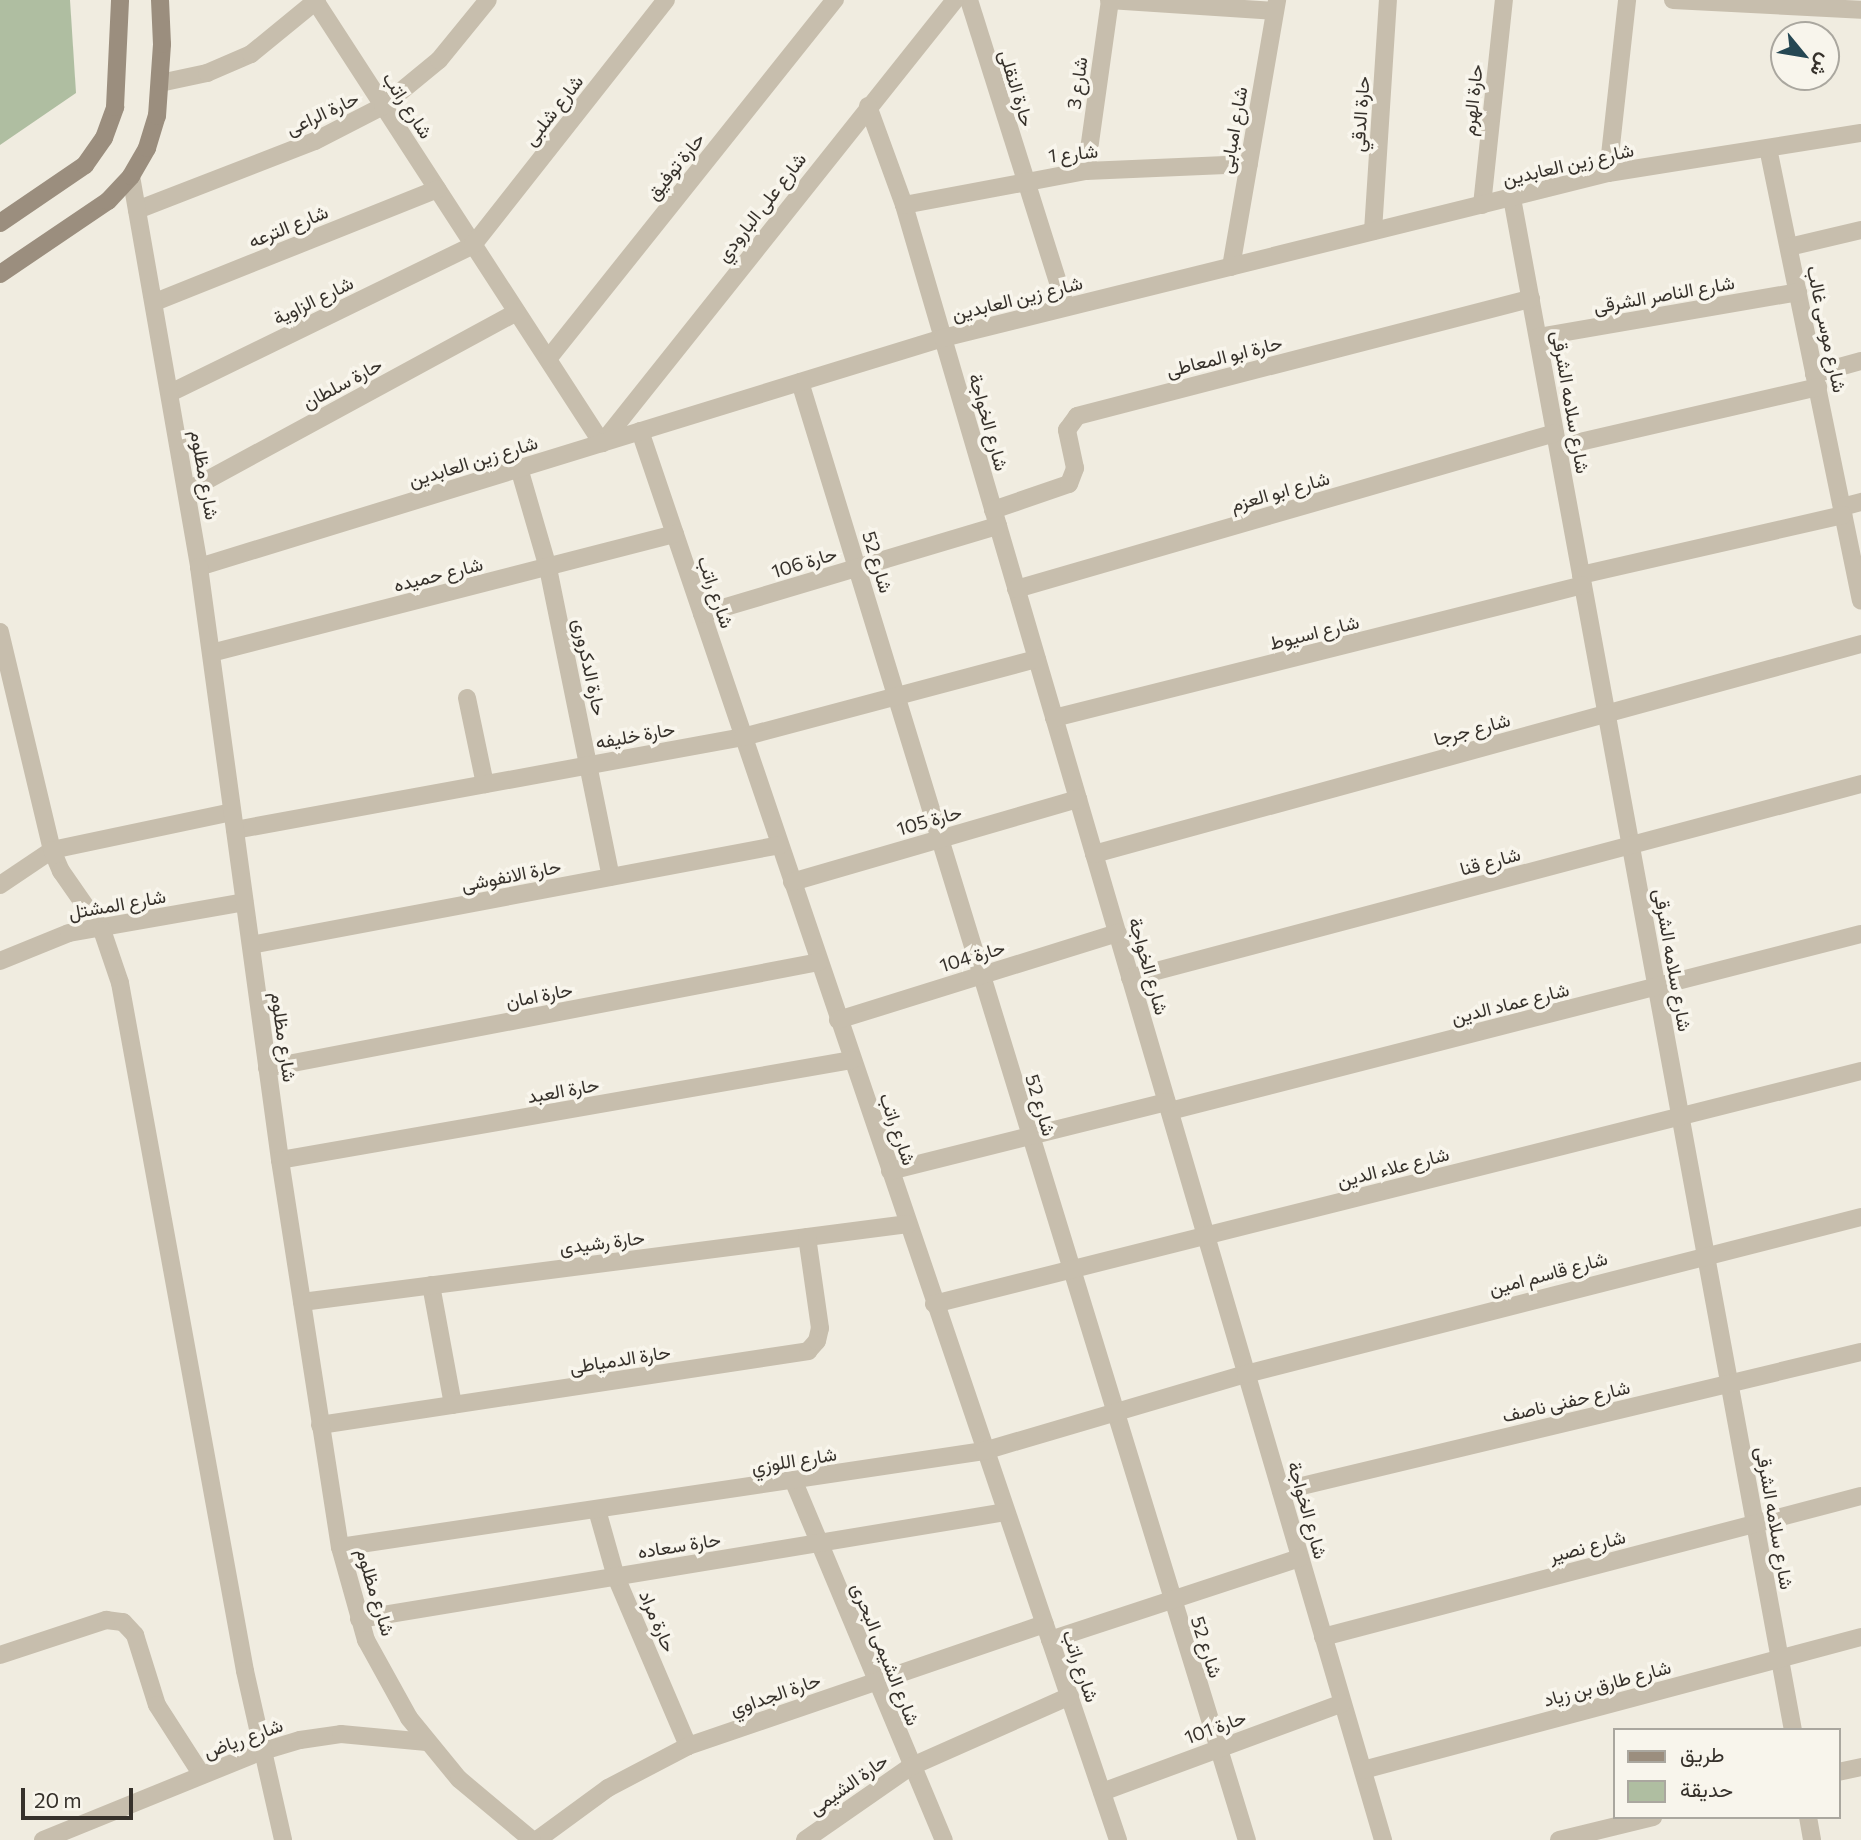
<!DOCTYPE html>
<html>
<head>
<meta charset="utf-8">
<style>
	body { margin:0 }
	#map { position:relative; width:1861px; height:1840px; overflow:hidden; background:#f0ece0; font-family:Commissioner,Vazirmatn,sans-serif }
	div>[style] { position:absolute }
	.green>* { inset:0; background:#afbea1 }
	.service>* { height:18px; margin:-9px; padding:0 9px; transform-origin:9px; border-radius:9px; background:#c7bead }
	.minor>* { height:18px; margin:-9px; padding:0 9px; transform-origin:9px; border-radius:9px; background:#c7bead }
	.tertiary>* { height:18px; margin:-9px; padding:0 9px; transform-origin:9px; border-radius:9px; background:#c7bead }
	.secondary>* { height:18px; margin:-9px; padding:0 9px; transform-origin:9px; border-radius:9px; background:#9b8e7e }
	span { translate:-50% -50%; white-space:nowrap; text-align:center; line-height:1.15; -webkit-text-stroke:7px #f8f5ec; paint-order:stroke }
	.street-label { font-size:19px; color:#36312b }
	.legend { position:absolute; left:1613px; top:1728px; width:228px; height:91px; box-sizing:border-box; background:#f8f5ec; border:2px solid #aaa79f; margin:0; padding:9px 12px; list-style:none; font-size:21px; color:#36312b }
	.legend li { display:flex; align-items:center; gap:14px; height:35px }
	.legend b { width:35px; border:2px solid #aaa79f }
	.north { position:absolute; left:1770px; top:21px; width:70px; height:70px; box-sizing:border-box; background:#f8f5ec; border:2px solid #aaa79f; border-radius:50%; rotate:120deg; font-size:19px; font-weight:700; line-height:28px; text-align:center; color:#36312b }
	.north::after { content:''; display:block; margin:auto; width:24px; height:32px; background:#254753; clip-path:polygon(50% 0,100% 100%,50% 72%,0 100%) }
	.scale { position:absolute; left:21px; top:1788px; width:112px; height:32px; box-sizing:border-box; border:4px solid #36312b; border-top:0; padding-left:9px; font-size:21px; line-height:24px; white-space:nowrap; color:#36312b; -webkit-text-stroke:5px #f8f5ec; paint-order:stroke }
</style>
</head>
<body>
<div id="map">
	<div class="green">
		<div style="clip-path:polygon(0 0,70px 0,76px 93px,0 145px)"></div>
	</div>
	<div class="service">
		<div style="left:0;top:1655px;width:112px;rotate:-18.3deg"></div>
		<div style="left:106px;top:1620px;width:17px;rotate:7deg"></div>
		<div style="left:123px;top:1622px;width:18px;rotate:47deg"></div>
		<div style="left:135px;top:1635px;width:73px;rotate:72.6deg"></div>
		<div style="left:157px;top:1705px;width:83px;rotate:57.3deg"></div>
	</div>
	<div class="minor">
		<div style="left:969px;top:0;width:322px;rotate:72.5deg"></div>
		<div style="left:1109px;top:0;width:166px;rotate:3.8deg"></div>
		<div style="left:1673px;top:0;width:188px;rotate:3deg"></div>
		<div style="left:316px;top:2px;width:526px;rotate:57.04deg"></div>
		<div style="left:602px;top:443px;width:566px;rotate:-51.45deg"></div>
		<div style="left:160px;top:83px;width:48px;rotate:-12deg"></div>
		<div style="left:207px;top:73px;width:48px;rotate:-23.4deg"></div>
		<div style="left:251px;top:54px;width:85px;rotate:-39.3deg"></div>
		<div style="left:868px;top:106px;width:105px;rotate:70deg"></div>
		<div style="left:904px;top:205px;width:1704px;rotate:73.67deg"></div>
		<div style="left:1768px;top:148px;width:462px;rotate:78.4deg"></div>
		<div style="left:1086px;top:171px;width:173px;rotate:-82deg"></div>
		<div style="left:1608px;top:173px;width:174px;rotate:-83.7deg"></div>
		<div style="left:1512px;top:198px;width:1558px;rotate:79.61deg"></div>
		<div style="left:904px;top:205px;width:185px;rotate:-10.6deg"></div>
		<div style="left:1086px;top:171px;width:163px;rotate:-2.5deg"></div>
		<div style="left:1482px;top:205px;width:206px;rotate:-83.9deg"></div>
		<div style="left:137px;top:210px;width:191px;rotate:-21.2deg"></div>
		<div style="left:315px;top:141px;width:76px;rotate:-27.2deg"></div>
		<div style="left:383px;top:106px;width:72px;rotate:-39.4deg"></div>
		<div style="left:439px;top:60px;width:77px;rotate:-50.8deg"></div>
		<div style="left:1373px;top:231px;width:231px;rotate:-86.3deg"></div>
		<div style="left:1789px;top:247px;width:74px;rotate:-13.3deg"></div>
		<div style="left:1231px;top:267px;width:271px;rotate:-80.2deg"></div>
		<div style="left:155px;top:302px;width:304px;rotate:-21.8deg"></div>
		<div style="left:1538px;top:337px;width:264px;rotate:-9.8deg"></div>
		<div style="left:548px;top:359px;width:460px;rotate:-51.4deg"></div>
		<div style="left:1814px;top:374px;width:49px;rotate:-15.5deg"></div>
		<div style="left:800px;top:382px;width:1525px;rotate:72.96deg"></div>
		<div style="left:170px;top:393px;width:337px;rotate:-26deg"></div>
		<div style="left:473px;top:245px;width:312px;rotate:-51.8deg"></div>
		<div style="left:640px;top:431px;width:1488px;rotate:71.26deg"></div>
		<div style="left:1558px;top:447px;width:267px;rotate:-13deg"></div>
		<div style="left:519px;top:468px;width:104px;rotate:73.8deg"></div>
		<div style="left:548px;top:568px;width:315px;rotate:78.5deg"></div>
		<div style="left:187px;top:491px;width:375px;rotate:-28.5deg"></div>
		<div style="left:1842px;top:507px;width:20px;rotate:-15deg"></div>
		<div style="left:993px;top:510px;width:80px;rotate:-18.9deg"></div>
		<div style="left:1069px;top:484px;width:17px;rotate:-69deg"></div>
		<div style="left:1075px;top:468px;width:39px;rotate:-102deg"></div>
		<div style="left:1067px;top:430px;width:17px;rotate:-54deg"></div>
		<div style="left:1077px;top:416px;width:469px;rotate:-14.5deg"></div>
		<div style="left:199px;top:567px;width:778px;rotate:-17.11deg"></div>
		<div style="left:943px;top:338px;width:685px;rotate:-13.93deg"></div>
		<div style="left:1608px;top:173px;width:256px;rotate:-9deg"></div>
		<div style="left:1581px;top:575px;width:269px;rotate:-12.9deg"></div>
		<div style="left:1016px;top:589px;width:561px;rotate:-16.14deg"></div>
		<div style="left:702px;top:614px;width:309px;rotate:-16.6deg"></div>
		<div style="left:211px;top:653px;width:479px;rotate:-14.4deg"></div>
		<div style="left:467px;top:698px;width:88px;rotate:78.2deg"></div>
		<div style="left:1054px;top:718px;width:545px;rotate:-14.11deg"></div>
		<div style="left:235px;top:830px;width:516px;rotate:-10.37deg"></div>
		<div style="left:743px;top:737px;width:304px;rotate:-14.9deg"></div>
		<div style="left:1094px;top:854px;width:795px;rotate:-15.31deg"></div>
		<div style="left:792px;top:882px;width:298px;rotate:-16.2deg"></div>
		<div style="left:0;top:885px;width:63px;rotate:-33.9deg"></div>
		<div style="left:52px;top:850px;width:184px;rotate:-11.9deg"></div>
		<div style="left:251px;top:945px;width:538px;rotate:-10.7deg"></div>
		<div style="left:0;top:961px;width:74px;rotate:-22.1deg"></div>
		<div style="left:69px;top:933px;width:178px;rotate:-10deg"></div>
		<div style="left:1130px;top:978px;width:756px;rotate:-14.86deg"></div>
		<div style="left:838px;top:1020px;width:293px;rotate:-17.3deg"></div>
		<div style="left:267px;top:1068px;width:562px;rotate:-10.87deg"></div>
		<div style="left:1170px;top:1111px;width:713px;rotate:-14.37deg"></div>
		<div style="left:280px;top:1160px;width:581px;rotate:-9.92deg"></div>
		<div style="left:890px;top:1171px;width:285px;rotate:-14deg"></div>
		<div style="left:431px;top:1285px;width:122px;rotate:79.6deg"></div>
		<div style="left:302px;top:1302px;width:611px;rotate:-7.33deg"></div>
		<div style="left:934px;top:1304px;width:956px;rotate:-14.11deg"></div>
		<div style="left:320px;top:1425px;width:494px;rotate:-8.6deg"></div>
		<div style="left:808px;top:1351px;width:13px;rotate:-48deg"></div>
		<div style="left:817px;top:1341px;width:13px;rotate:-77deg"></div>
		<div style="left:820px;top:1328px;width:92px;rotate:-98.1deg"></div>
		<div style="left:794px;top:1482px;width:388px;rotate:67.3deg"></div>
		<div style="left:1281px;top:1491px;width:596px;rotate:-13.48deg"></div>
		<div style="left:597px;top:1510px;width:70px;rotate:74.2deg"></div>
		<div style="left:616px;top:1577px;width:184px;rotate:66.9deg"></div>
		<div style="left:340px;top:1547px;width:651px;rotate:-8.48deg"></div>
		<div style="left:984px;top:1451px;width:273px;rotate:-16.4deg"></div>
		<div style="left:1246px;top:1374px;width:635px;rotate:-14.32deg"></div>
		<div style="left:359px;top:1619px;width:656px;rotate:-9.39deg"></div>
		<div style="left:1323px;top:1637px;width:556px;rotate:-14.69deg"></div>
		<div style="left:1050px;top:1640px;width:263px;rotate:-18.2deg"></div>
		<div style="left:1363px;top:1770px;width:515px;rotate:-14.95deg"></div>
		<div style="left:1838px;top:1772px;width:24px;rotate:-12deg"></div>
		<div style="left:1102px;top:1792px;width:256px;rotate:-20.3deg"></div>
		<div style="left:1808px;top:1817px;width:23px;rotate:80deg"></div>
		<div style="left:43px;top:1840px;width:234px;rotate:-22.1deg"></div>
		<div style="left:260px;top:1752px;width:42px;rotate:-16.7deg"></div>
		<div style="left:300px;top:1740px;width:41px;rotate:-8.3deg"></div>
		<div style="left:341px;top:1734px;width:86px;rotate:5.3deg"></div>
		<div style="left:537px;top:1840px;width:88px;rotate:-36.2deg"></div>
		<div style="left:608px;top:1788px;width:90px;rotate:-27.7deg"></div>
		<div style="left:688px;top:1746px;width:377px;rotate:-18.9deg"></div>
		<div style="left:805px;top:1840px;width:128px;rotate:-34.8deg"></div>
		<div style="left:910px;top:1767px;width:175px;rotate:-23.9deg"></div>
		<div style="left:1559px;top:1840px;width:97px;rotate:-13.7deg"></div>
	</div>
	<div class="tertiary">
		<div style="left:131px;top:176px;width:397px;rotate:80.1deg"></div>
		<div style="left:199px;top:567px;width:599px;rotate:82.22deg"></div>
		<div style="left:280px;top:1160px;width:392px;rotate:81.2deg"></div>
		<div style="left:340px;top:1547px;width:97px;rotate:74.4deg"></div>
		<div style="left:366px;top:1640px;width:89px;rotate:61.1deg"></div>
		<div style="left:409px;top:1718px;width:79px;rotate:50.7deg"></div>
		<div style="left:459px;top:1779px;width:95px;rotate:39.9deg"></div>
		<div style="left:0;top:632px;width:224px;rotate:76.6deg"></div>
		<div style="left:52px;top:850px;width:23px;rotate:67deg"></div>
		<div style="left:61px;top:871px;width:72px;rotate:55.2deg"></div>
		<div style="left:102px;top:930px;width:56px;rotate:71.2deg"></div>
		<div style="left:120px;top:983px;width:699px;rotate:79.7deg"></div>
		<div style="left:245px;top:1671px;width:173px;rotate:77.3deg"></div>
	</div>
	<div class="secondary">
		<div style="left:0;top:223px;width:103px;rotate:-34.3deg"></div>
		<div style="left:85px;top:165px;width:33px;rotate:-55deg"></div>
		<div style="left:104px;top:138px;width:33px;rotate:-70deg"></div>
		<div style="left:115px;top:107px;width:107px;rotate:-87.3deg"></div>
		<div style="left:0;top:274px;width:130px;rotate:-34.1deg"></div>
		<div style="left:108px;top:201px;width:34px;rotate:-47deg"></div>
		<div style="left:131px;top:176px;width:32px;rotate:-60deg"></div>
		<div style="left:147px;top:148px;width:34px;rotate:-73deg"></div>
		<div style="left:157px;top:116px;width:72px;rotate:-86deg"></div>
		<div style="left:162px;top:44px;width:44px;rotate:-92.6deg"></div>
	</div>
	<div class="street-label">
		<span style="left:1077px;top:83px;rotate:-82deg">شارع 3</span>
		<span style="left:1017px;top:88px;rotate:73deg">حارة النقلى</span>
		<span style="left:1472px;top:100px;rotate:-84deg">حارة الهرم</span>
		<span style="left:408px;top:105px;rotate:57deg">شارع راتب</span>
		<span style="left:553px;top:110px;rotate:-52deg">شارع شلبى</span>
		<span style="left:322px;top:113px;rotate:-25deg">حارة الراعى</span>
		<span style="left:1360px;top:114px;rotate:-86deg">حارة الدقي</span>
		<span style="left:1233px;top:130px;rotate:-80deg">شارع امبابى</span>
		<span style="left:1073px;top:153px;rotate:-6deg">شارع 1</span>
		<span style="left:1568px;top:164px;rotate:-13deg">شارع زين العابدين</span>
		<span style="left:675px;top:166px;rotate:-51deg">حارة توفيق</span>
		<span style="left:761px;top:207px;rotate:-52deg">شارع على البارودي</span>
		<span style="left:288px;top:226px;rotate:-22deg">شارع الترعه</span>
		<span style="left:1664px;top:294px;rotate:-10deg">شارع الناصر الشرقى</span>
		<span style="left:1017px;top:298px;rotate:-14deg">شارع زين العابدين</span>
		<span style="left:313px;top:300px;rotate:-26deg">شارع الزاوية</span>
		<span style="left:1827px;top:329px;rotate:78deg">شارع موسى غالب</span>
		<span style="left:1224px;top:356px;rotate:-14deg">حارة ابو المعاطى</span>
		<span style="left:342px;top:383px;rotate:-28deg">حارة سلطان</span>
		<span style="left:1571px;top:402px;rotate:80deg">شارع سلامه الشرقى</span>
		<span style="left:989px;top:422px;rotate:74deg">شارع الخواجة</span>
		<span style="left:473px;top:461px;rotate:-17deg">شارع زين العابدين</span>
		<span style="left:205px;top:475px;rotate:80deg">شارع مظلوم</span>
		<span style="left:1280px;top:491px;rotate:-16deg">شارع ابو العزم</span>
		<span style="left:804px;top:562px;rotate:-17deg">حارة 106</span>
		<span style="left:878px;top:562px;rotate:73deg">شارع 52</span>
		<span style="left:438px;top:574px;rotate:-14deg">شارع حميده</span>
		<span style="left:716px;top:592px;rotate:71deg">شارع راتب</span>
		<span style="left:1314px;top:632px;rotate:-14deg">شارع اسيوط</span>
		<span style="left:590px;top:667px;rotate:78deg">حارة الدكرورى</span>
		<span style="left:1472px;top:729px;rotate:-15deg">شارع جرجا</span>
		<span style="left:635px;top:735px;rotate:-10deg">حارة خليفه</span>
		<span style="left:929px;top:820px;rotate:-16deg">حارة 105</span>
		<span style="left:1490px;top:861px;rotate:-15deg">شارع قنا</span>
		<span style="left:511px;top:875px;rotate:-11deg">حارة الانفوشى</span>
		<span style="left:117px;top:904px;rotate:-10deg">شارع المشتل</span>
		<span style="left:972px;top:956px;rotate:-17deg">حارة 104</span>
		<span style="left:1673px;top:960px;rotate:80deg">شارع سلامه الشرقى</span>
		<span style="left:1149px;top:966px;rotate:74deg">شارع الخواجة</span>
		<span style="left:539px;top:995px;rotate:-11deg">حارة امان</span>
		<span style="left:1510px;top:1003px;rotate:-14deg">شارع عماد الدين</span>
		<span style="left:284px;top:1037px;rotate:82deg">شارع مظلوم</span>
		<span style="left:563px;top:1090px;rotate:-10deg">حارة العبد</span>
		<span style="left:1041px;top:1105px;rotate:73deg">شارع 52</span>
		<span style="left:898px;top:1129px;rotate:71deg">شارع راتب</span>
		<span style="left:1393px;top:1167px;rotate:-14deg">شارع علاء الدين</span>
		<span style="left:602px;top:1242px;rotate:-7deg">حارة رشيدى</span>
		<span style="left:1548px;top:1273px;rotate:-15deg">شارع قاسم امين</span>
		<span style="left:620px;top:1359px;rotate:-9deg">حارة الدمياطى</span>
		<span style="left:1566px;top:1401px;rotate:-13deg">شارع حفنى ناصف</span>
		<span style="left:794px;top:1460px;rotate:-9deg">شارع اللوزي</span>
		<span style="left:1308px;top:1510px;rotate:74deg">شارع الخواجة</span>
		<span style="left:1775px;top:1518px;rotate:80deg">شارع سلامه الشرقى</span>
		<span style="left:679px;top:1545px;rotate:-9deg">حارة سعاده</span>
		<span style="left:1587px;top:1546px;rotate:-15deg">شارع نصير</span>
		<span style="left:376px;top:1592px;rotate:73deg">شارع مظلوم</span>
		<span style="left:658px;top:1621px;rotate:67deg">حارة مراد</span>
		<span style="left:1207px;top:1647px;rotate:72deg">شارع 52</span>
		<span style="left:886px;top:1654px;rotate:68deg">شارع الشيمى البحرى</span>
		<span style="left:1081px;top:1666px;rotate:71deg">شارع راتب</span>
		<span style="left:1607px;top:1683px;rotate:-15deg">شارع طارق بن زياد</span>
		<span style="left:775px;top:1694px;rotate:-19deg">حارة الجداوي</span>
		<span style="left:1215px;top:1727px;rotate:-20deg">حارة 101</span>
		<span style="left:243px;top:1738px;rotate:-20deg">شارع رياض</span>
		<span style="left:848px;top:1784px;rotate:-35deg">حارة الشيمى</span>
	</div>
	<ul class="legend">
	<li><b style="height:9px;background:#9b8e7e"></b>طريق</li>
	<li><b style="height:19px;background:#afbea1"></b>حديقة</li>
	</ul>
	<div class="north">ش</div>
	<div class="scale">20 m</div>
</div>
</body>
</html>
